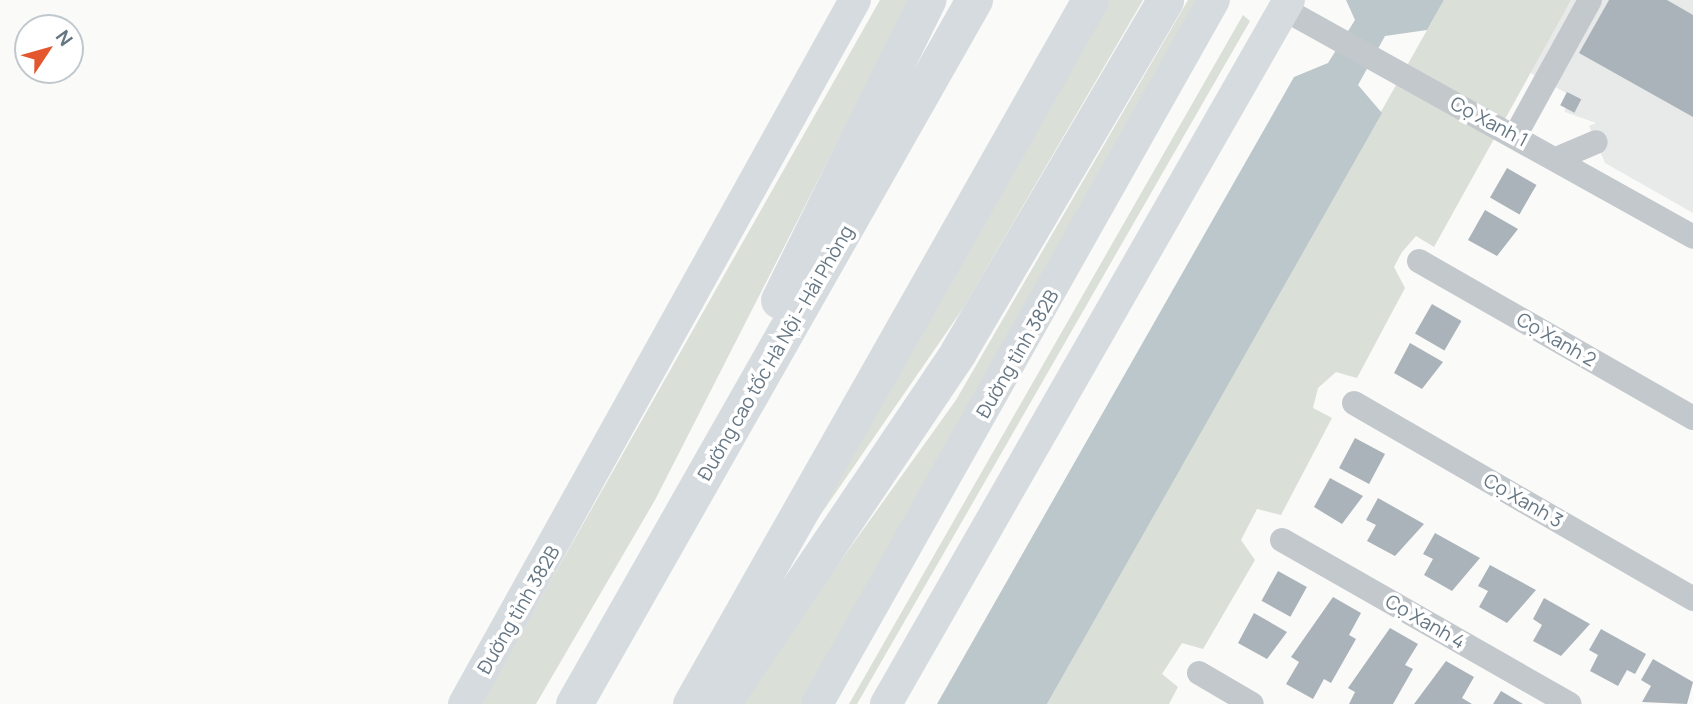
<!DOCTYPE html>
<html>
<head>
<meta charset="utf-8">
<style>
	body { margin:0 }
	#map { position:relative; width:1693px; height:704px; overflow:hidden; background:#fafaf8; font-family:Manrope,sans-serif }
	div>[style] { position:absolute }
	.built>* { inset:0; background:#e8e9e9 }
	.green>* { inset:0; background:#dadfd7 }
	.water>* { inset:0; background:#bbc7cb }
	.building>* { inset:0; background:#aab3b9; transform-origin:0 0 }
	.minor>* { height:24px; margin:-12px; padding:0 12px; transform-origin:12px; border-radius:12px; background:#c3c8cc }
	.major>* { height:32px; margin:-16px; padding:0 16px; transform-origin:16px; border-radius:16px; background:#d6dbdf }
	.highway>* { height:37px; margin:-18.5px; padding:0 18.5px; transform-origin:18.5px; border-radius:18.5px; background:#d6dbdf }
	span { translate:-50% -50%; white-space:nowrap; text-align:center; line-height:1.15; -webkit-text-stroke:7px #fff; paint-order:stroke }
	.street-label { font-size:19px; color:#657683 }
	.north { position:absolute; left:14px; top:14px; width:70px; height:70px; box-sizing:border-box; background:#fff; border:2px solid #c1c8cd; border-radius:50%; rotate:54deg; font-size:19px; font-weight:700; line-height:28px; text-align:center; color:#657683 }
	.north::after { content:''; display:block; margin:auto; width:24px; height:32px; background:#e4572e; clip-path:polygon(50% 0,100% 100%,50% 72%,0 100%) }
</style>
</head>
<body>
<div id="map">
	<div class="built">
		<div style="clip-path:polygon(1571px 0,1693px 0,1693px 213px,1605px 163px,1589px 126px,1596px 123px,1565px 112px,1566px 93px,1529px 72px)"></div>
	</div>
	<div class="green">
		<div style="clip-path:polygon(880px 0,910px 0,655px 500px,536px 704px,481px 704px)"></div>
		<div style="clip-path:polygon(1104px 0,1143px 0,964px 307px,812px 527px)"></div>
		<div style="clip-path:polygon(1188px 0,1200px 0,804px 704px,738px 704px,956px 400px)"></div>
		<div style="clip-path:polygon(1444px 0,1571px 0,1434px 247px,1416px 236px,1402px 252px,1394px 267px,1405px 288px,1357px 378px,1336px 372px,1318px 388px,1313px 408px,1332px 418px,1281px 515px,1257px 509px,1241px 540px,1255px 560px,1203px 649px,1182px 643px,1162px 674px,1178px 687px,1169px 704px,1047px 704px)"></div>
		<div style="clip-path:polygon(1243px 15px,1250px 21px,857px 704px,849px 704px)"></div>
	</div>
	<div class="water">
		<div style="clip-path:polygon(1346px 0,1444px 0,1427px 30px,1385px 36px,1358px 85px,1382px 113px,1047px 704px,937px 704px,1294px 77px,1328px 63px,1355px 20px)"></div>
	</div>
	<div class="building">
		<div style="clip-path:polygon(1609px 0,1667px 0,1693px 15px,1693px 117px,1579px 53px)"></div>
		<div style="left:1567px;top:92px;width:16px;height:15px;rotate:27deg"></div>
		<div style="left:1507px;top:168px;width:34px;height:34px;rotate:30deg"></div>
		<div style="clip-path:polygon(1485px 210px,1518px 229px,1497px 256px,1468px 240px)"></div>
		<div style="left:1432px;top:304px;width:34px;height:34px;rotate:30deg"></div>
		<div style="clip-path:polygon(1410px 343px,1443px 362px,1422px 389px,1394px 373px)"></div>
		<div style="left:1355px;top:438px;width:34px;height:34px;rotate:28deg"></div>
		<div style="clip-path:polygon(1330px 478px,1363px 496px,1342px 524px,1314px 507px)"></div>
		<div style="clip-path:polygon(1378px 498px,1424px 524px,1395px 556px,1367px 541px,1376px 525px,1366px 520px)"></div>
		<div style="clip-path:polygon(1435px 533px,1480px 558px,1452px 591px,1424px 575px,1433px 559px,1423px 554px)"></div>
		<div style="clip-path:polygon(1490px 565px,1536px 590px,1507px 623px,1479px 607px,1488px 591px,1478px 586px)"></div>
		<div style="left:1278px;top:571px;width:33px;height:34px;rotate:29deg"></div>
		<div style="clip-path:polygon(1333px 597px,1361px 613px,1349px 635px,1356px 639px,1331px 683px,1324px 679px,1313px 699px,1286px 684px,1299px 662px,1291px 657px)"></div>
		<div style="clip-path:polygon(1544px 598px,1590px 624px,1561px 656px,1533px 641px,1542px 625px,1533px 619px)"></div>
		<div style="clip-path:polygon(1254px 613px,1287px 632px,1267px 659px,1238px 643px)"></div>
		<div style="clip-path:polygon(1390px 628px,1418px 644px,1405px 665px,1413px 669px,1393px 704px,1349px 704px,1355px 692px,1348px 688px)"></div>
		<div style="clip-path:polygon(1601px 629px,1646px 654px,1635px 674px,1627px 670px,1618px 686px,1590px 671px,1598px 655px,1589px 650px)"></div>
		<div style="clip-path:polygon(1653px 659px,1693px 682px,1687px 704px,1642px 702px,1651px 686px,1641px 680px)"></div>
		<div style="clip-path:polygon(1446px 661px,1474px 677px,1462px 698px,1472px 704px,1414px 704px)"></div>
		<div style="clip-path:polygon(1501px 691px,1523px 704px,1493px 704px)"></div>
	</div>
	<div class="minor">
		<div style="left:1284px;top:9px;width:468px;rotate:29.1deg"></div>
		<div style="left:1515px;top:136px;width:155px;rotate:-61.1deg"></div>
		<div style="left:1556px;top:159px;width:43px;rotate:-23deg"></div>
		<div style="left:1419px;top:261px;width:316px;rotate:29.8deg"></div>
		<div style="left:1354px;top:403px;width:392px;rotate:30deg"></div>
		<div style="left:1282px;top:540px;width:331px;rotate:29.7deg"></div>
		<div style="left:1199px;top:673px;width:61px;rotate:30.3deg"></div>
	</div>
	<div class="major">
		<div style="left:464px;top:704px;width:805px;rotate:-60.95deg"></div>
		<div style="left:817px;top:704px;width:808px;rotate:-60.58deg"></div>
		<div style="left:886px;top:704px;width:811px;rotate:-60.21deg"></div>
	</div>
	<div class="highway">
		<div style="left:779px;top:300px;width:335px;rotate:-63.7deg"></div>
		<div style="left:574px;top:704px;width:810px;rotate:-60.4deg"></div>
		<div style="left:691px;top:704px;width:809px;rotate:-60.46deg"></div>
		<div style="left:721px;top:704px;width:424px;rotate:-56deg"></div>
		<div style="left:958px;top:352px;width:408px;rotate:-59.5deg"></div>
	</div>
	<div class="street-label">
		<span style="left:1489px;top:122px;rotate:28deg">Cọ Xanh 1</span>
		<span style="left:1556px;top:340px;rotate:30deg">Cọ Xanh 2</span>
		<span style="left:776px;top:353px;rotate:-60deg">Đường cao tốc Hà Nội - Hải Phòng</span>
		<span style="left:1018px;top:354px;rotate:-60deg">Đường tỉnh 382B</span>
		<span style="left:1523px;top:501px;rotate:30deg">Cọ Xanh 3</span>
		<span style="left:519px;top:610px;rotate:-60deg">Đường tỉnh 382B</span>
		<span style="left:1425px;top:622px;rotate:30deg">Cọ Xanh 4</span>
	</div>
	<div class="north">N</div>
</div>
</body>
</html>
